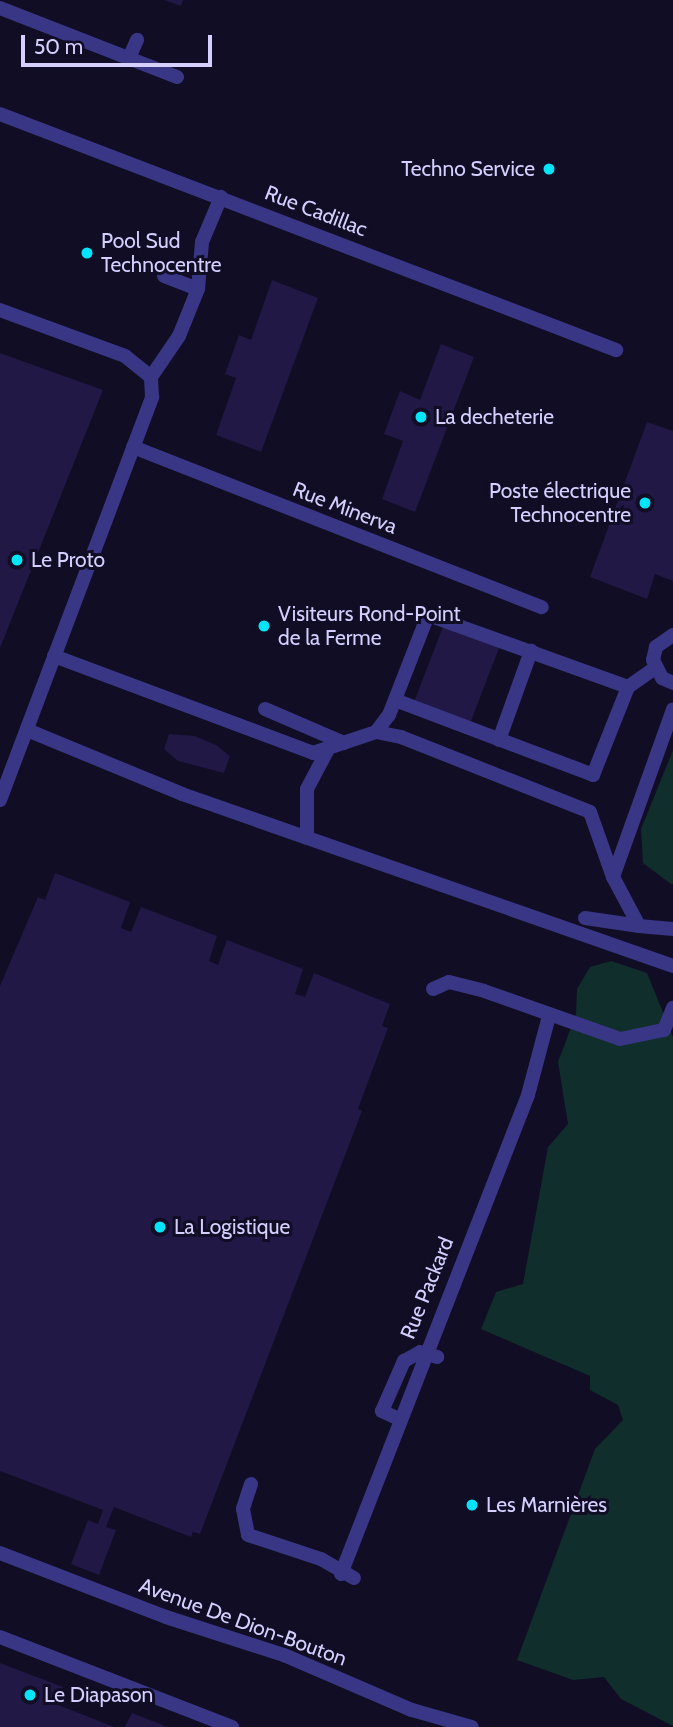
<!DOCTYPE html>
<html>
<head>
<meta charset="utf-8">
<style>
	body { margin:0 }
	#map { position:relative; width:673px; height:1727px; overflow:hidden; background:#100d24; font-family:Cabin,sans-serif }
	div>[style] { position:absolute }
	.green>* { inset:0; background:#102e2c }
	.building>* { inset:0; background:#211845; transform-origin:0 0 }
	.service>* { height:14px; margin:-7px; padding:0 7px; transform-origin:7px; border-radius:7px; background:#383685 }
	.dots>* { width:19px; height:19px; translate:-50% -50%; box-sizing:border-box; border:4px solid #100d24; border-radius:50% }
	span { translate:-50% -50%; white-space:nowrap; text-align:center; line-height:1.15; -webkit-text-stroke:6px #100d24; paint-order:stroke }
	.poi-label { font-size:21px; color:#d4cfff }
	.right { translate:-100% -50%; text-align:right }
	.left { translate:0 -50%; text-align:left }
	.street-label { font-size:21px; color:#d4cfff }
	.scale { position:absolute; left:21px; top:35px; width:191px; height:32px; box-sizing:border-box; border:4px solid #d4cfff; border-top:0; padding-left:9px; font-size:21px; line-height:24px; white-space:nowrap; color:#d4cfff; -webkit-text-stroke:5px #100d24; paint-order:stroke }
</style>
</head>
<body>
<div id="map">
	<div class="green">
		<div style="clip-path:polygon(673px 750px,673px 884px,671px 884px,643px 863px,641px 829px)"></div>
		<div style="clip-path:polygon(611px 961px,647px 973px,673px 1037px,673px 1726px,621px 1699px,604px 1677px,573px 1680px,517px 1660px,595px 1449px,623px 1420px,618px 1405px,590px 1390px,590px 1376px,481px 1329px,496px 1292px,523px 1284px,548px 1147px,568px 1124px,558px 1062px,576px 1014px,577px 989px,590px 967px)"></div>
	</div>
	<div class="building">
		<div style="clip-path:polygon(164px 0,183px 0,181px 6px)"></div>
		<div style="clip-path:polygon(272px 280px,318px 298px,261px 452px,216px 435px,236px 378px,225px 374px,239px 335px,251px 340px)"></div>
		<div style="clip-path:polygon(441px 344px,474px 357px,415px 512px,382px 499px,403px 441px,384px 434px,400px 391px,420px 400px)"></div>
		<div style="clip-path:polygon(0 353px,103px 390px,0 648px)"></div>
		<div style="clip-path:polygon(647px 422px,673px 431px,673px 581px,655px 574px,647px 599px,590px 577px)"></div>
		<div style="left:444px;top:624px;width:60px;height:85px;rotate:21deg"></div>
		<div style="clip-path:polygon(169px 734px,195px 736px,216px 745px,230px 756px,224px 773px,178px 761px,164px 749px)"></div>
		<div style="clip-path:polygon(55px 873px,130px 902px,121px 928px,131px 932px,141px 907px,217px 936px,209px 961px,218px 965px,227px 940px,303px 969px,295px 994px,305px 997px,314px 973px,390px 1004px,382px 1026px,388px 1028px,358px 1109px,362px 1111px,200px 1534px,193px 1532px,191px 1537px,114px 1507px,106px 1527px,116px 1530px,99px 1575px,71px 1564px,88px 1520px,98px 1524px,103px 1510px,0 1471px,0 986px,38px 897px,45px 900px)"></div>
		<div style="clip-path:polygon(0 1663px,63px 1687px,56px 1704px,114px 1727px,0 1727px)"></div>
		<div style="clip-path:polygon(132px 1713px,168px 1727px,125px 1727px)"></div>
	</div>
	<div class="service">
		<div style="left:0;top:8px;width:190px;rotate:21.3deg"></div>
		<div style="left:129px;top:58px;width:20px;rotate:-66deg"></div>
		<div style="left:0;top:114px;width:660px;rotate:20.96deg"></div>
		<div style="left:164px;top:276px;width:36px;rotate:21deg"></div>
		<div style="left:0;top:310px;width:133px;rotate:20.2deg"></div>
		<div style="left:125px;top:356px;width:33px;rotate:39deg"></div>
		<div style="left:133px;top:447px;width:439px;rotate:21.4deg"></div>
		<div style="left:673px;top:635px;width:21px;rotate:145deg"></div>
		<div style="left:656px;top:647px;width:13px;rotate:103deg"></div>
		<div style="left:653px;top:660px;width:20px;rotate:63deg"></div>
		<div style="left:662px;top:678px;width:12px;rotate:24deg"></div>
		<div style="left:54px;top:656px;width:277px;rotate:20.5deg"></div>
		<div style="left:313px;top:753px;width:66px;rotate:-18.4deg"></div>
		<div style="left:376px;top:732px;width:25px;rotate:11deg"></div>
		<div style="left:401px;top:737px;width:203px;rotate:21.6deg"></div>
		<div style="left:590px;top:812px;width:69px;rotate:70.5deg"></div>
		<div style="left:613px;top:877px;width:55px;rotate:62deg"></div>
		<div style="left:639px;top:926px;width:34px;rotate:5deg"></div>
		<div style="left:395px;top:700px;width:212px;rotate:20.7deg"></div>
		<div style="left:593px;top:775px;width:95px;rotate:-68.3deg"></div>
		<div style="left:628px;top:687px;width:33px;rotate:-35deg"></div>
		<div style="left:265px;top:709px;width:86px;rotate:23.3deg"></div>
		<div style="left:27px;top:730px;width:168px;rotate:22.4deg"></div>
		<div style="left:182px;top:794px;width:520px;rotate:19.31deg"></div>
		<div style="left:376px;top:732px;width:21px;rotate:-53deg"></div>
		<div style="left:389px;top:715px;width:107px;rotate:-68.7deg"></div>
		<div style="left:428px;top:615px;width:213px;rotate:19.8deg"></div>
		<div style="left:499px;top:740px;width:95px;rotate:-70.2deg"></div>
		<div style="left:0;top:800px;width:431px;rotate:-69.3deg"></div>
		<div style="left:152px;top:397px;width:20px;rotate:-93deg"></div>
		<div style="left:151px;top:377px;width:50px;rotate:-55.7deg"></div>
		<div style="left:179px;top:336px;width:51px;rotate:-68deg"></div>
		<div style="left:198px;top:289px;width:47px;rotate:-85.1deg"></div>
		<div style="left:202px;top:242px;width:49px;rotate:-67.1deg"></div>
		<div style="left:307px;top:838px;width:49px;rotate:-90deg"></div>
		<div style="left:307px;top:789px;width:43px;rotate:-62.2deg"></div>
		<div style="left:613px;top:877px;width:178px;rotate:-70.3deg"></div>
		<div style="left:585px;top:918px;width:55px;rotate:8.4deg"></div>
		<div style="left:433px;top:989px;width:17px;rotate:-24deg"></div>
		<div style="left:449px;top:982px;width:36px;rotate:14deg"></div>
		<div style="left:484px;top:991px;width:144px;rotate:19.4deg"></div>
		<div style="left:620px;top:1039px;width:45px;rotate:-11.6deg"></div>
		<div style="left:664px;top:1030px;width:24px;rotate:-68deg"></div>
		<div style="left:399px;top:1419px;width:19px;rotate:-155deg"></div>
		<div style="left:382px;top:1411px;width:55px;rotate:-66.3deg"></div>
		<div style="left:404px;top:1361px;width:18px;rotate:-29deg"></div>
		<div style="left:420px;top:1352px;width:18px;rotate:16deg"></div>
		<div style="left:251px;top:1484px;width:26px;rotate:108deg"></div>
		<div style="left:243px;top:1509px;width:26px;rotate:79deg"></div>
		<div style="left:248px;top:1535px;width:77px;rotate:18.2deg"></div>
		<div style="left:321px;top:1559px;width:38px;rotate:30deg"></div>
		<div style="left:0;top:1553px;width:178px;rotate:21.1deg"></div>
		<div style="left:166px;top:1617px;width:124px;rotate:17.9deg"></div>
		<div style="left:284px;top:1655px;width:139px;rotate:23.3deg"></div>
		<div style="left:412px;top:1710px;width:62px;rotate:15.8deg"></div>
		<div style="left:341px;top:1574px;width:514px;rotate:-68.67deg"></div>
		<div style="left:528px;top:1095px;width:82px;rotate:-75.1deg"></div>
		<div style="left:0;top:1637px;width:249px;rotate:21.2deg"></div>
	</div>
	<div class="dots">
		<div style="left:549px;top:169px;background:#00e5fa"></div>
		<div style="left:87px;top:253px;background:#00e5fa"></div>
		<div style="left:421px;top:417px;background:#00e5fa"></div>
		<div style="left:645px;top:503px;background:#00e5fa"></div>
		<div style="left:17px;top:560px;background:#00e5fa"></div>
		<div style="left:264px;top:626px;background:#00e5fa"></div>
		<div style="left:160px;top:1227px;background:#00e5fa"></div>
		<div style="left:472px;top:1505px;background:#00e5fa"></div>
		<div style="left:30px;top:1695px;background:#00e5fa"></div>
	</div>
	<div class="poi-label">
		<span class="right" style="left:535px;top:169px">Techno Service</span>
		<span class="left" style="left:101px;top:253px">Pool Sud<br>Technocentre</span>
		<span class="left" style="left:435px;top:417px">La decheterie</span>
		<span class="right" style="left:631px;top:503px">Poste électrique<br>Technocentre</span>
		<span class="left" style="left:31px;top:560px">Le Proto</span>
		<span class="left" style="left:278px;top:626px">Visiteurs Rond-Point<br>de la Ferme</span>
		<span class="left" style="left:174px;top:1227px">La Logistique</span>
		<span class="left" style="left:486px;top:1505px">Les Marnières</span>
		<span class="left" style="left:44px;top:1695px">Le Diapason</span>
	</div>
	<div class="street-label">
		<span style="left:316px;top:211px;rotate:21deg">Rue Cadillac</span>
		<span style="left:345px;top:508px;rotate:21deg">Rue Minerva</span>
		<span style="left:427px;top:1288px;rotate:-68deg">Rue Packard</span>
		<span style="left:243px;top:1622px;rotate:20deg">Avenue De Dion-Bouton</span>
	</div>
	<div class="scale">50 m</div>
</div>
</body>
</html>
